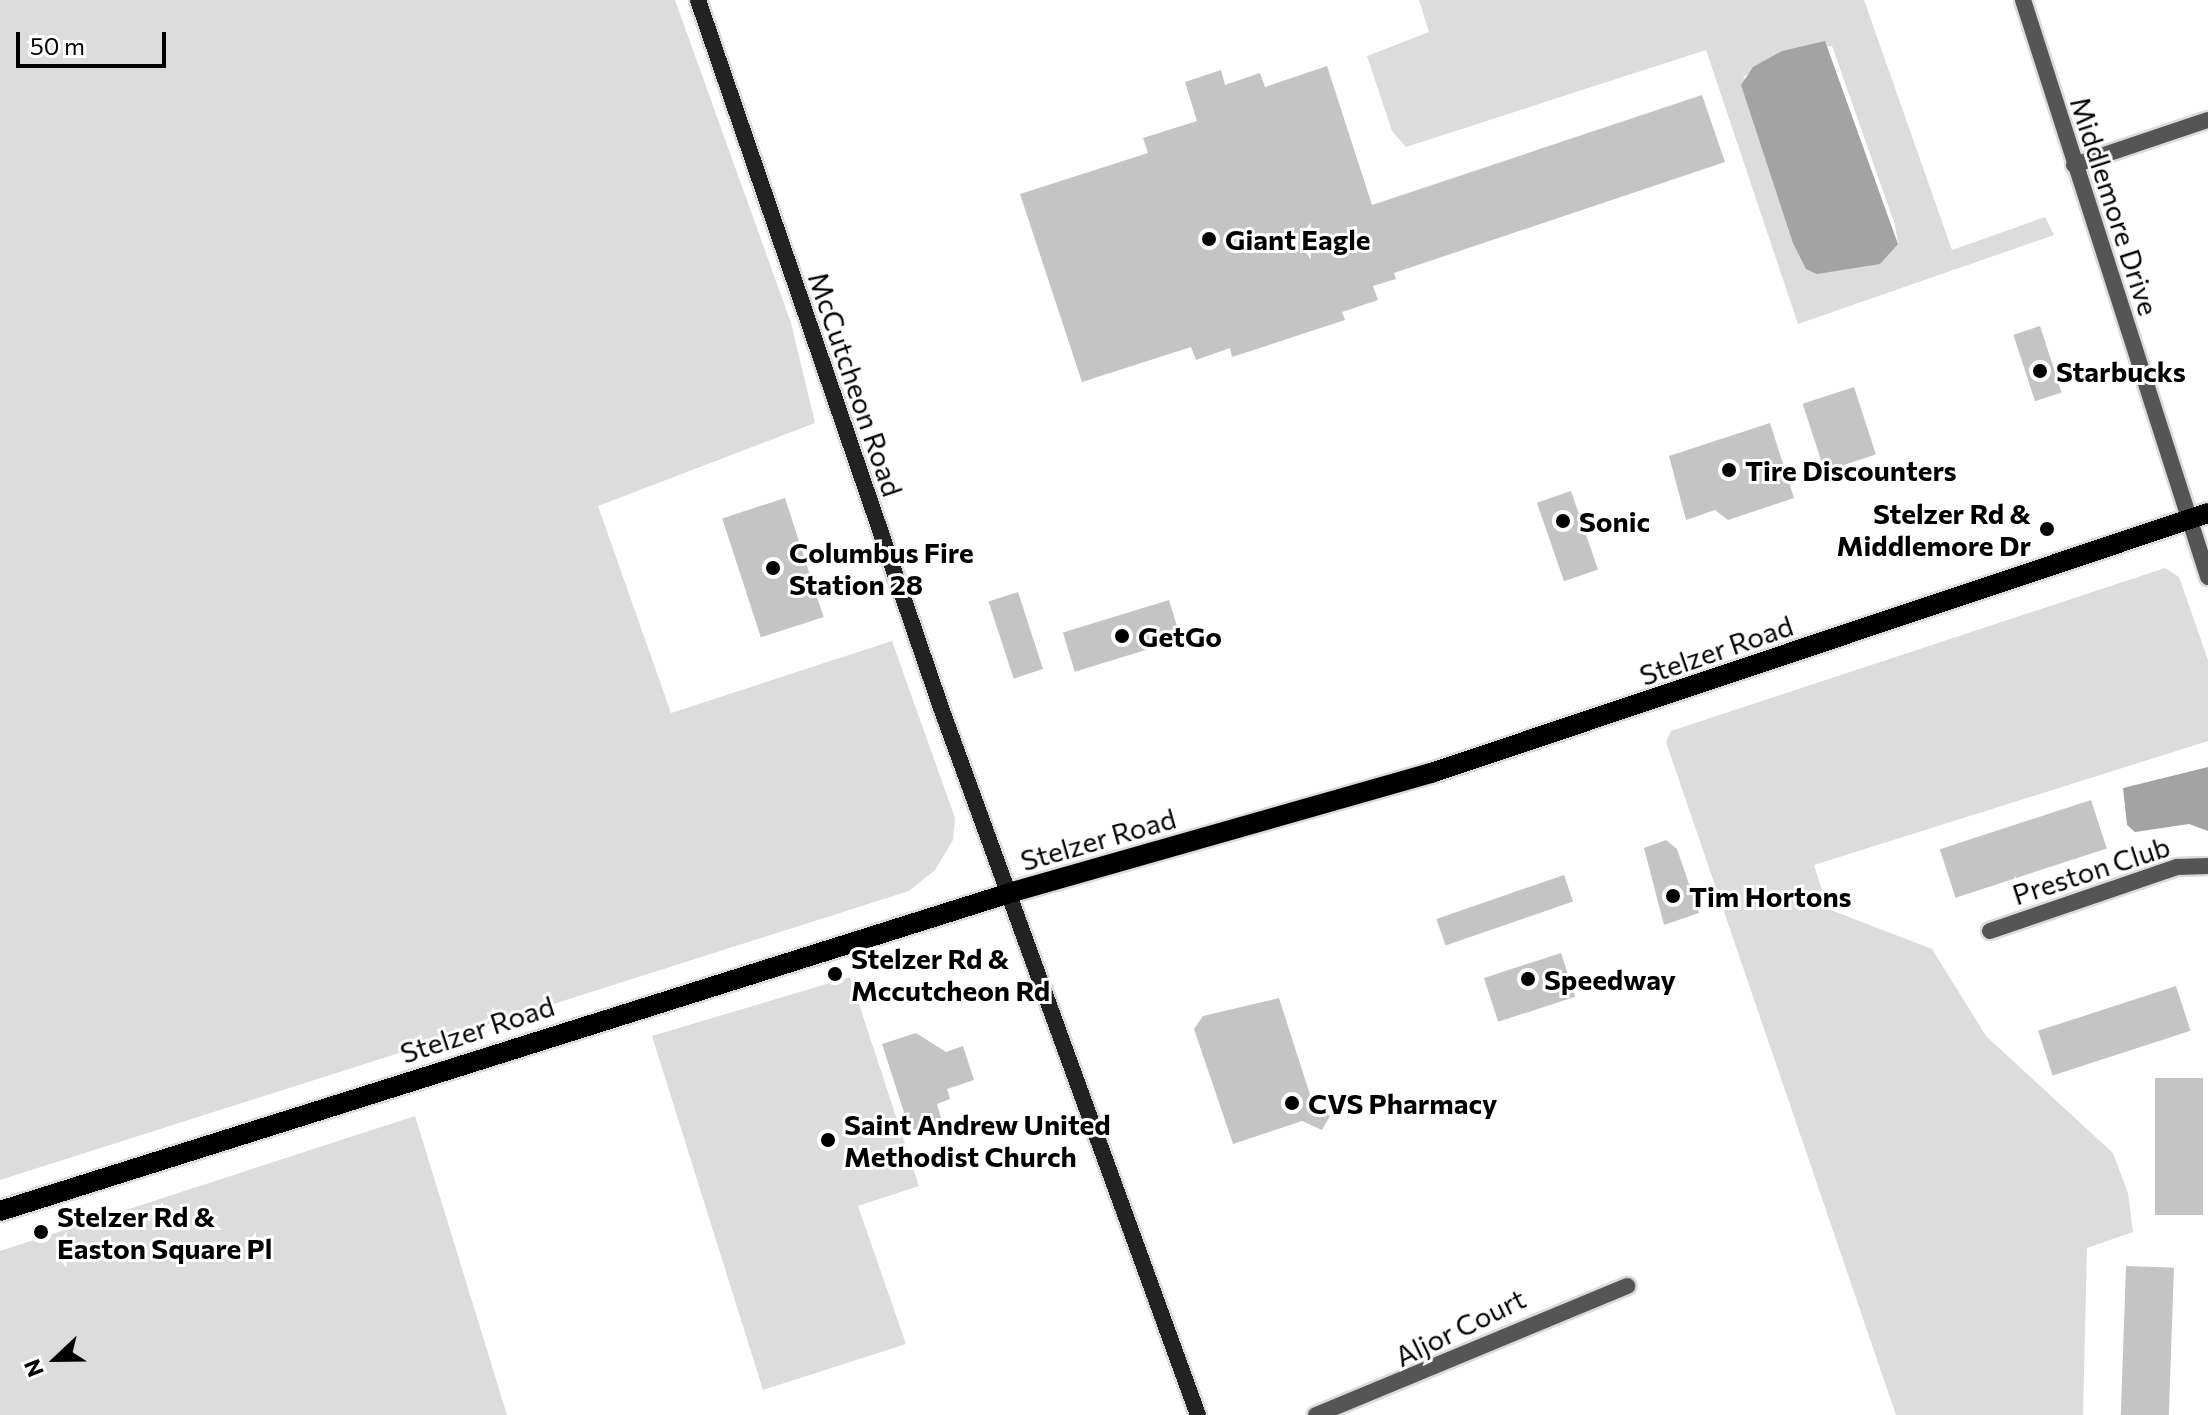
<!DOCTYPE html>
<html>
<head>
<meta charset="utf-8">
<style>
	body { margin:0 }
	#map { position:relative; width:2208px; height:1415px; overflow:hidden; background:#fff; font-family:Commissioner,sans-serif }
	div>[style] { position:absolute }
	.green>* { inset:0; background:#dcdcdc }
	.water>* { inset:0; background:#a3a3a3 }
	.building>* { inset:0; background:#c4c4c4; transform-origin:0 0 }
	.roads { filter:drop-shadow(2px 0 #dbdbdb) drop-shadow(-2px 0 #dbdbdb) drop-shadow(0 2px #dbdbdb) drop-shadow(0 -2px #dbdbdb) }
	.minor>* { height:16px; margin:-8px; padding:0 8px; transform-origin:8px; border-radius:8px; background:#555 }
	.secondary>* { height:16px; margin:-8px; padding:0 8px; transform-origin:8px; border-radius:8px; background:#222 }
	.primary>* { height:20px; margin:-10px; padding:0 10px; transform-origin:10px; border-radius:10px; background:#000 }
	.dots>* { width:22px; height:22px; translate:-50% -50%; box-sizing:border-box; border:4px solid #fff; border-radius:50% }
	span { translate:-50% -50%; white-space:nowrap; text-align:center; line-height:1.15; -webkit-text-stroke:6px #fff; paint-order:stroke }
	.street-label { font-size:28px; color:#000 }
	.poi-label { font-size:28px; color:#000; font-weight:700 }
	.left { translate:0 -50%; text-align:left }
	.right { translate:-100% -50%; text-align:right }
	.north { position:absolute; left:16px; top:1319px; width:80px; height:80px; -webkit-text-stroke:6px #fff; paint-order:stroke; rotate:248deg; font-size:22px; font-weight:700; line-height:32px; text-align:center; color:#000 }
	.north::after { content:''; display:block; margin:auto; width:28px; height:36px; background:#000; clip-path:polygon(50% 0,100% 100%,50% 72%,0 100%) }
	.scale { position:absolute; left:16px; top:32px; width:150px; height:36px; box-sizing:border-box; border:4px solid #000; border-top:0; padding-left:10px; font-size:24px; line-height:28px; white-space:nowrap; color:#000; -webkit-text-stroke:6px #fff; paint-order:stroke }
</style>
</head>
<body>
<div id="map">
	<div class="green">
		<div style="clip-path:polygon(0 0,675px 0,791px 323px,815px 423px,598px 506px,671px 713px,892px 641px,955px 818px,953px 840px,935px 870px,909px 891px,0 1180px)"></div>
		<div style="clip-path:polygon(evenodd,1419px 0,1864px 0,1952px 250px,2045px 217px,2054px 235px,1798px 324px,1706px 50px,1406px 147px,1392px 131px,1367px 56px,1429px 32px,1419px 0,1832px 46px,1895px 225px,1898px 244px,1743px 77px,1782px 51px,1832px 46px)"></div>
		<div style="clip-path:polygon(2165px 568px,2179px 577px,2208px 660px,2208px 741px,1814px 865px,1828px 909px,1932px 949px,1986px 1036px,2113px 1153px,2128px 1193px,2133px 1232px,2087px 1248px,2083px 1415px,1896px 1415px,1666px 742px,1671px 731px)"></div>
		<div style="clip-path:polygon(850px 977px,919px 1186px,858px 1206px,906px 1344px,763px 1390px,652px 1036px)"></div>
		<div style="clip-path:polygon(415px 1116px,507px 1415px,0 1415px,0 1251px)"></div>
	</div>
	<div class="water">
		<div style="clip-path:polygon(1825px 41px,1898px 244px,1880px 264px,1817px 274px,1806px 269px,1793px 243px,1741px 85px,1753px 67px,1782px 51px)"></div>
		<div style="clip-path:polygon(2208px 767px,2208px 831px,2189px 824px,2135px 832px,2127px 825px,2123px 788px)"></div>
	</div>
	<div class="building">
		<div style="clip-path:polygon(1327px 66px,1372px 205px,1702px 95px,1725px 162px,1394px 273px,1396px 279px,1373px 286px,1378px 300px,1342px 312px,1345px 320px,1232px 357px,1230px 348px,1196px 360px,1191px 347px,1082px 382px,1020px 194px,1148px 153px,1143px 138px,1197px 121px,1185px 82px,1221px 70px,1225px 85px,1260px 73px,1265px 87px)"></div>
		<div style="left:2040px;top:326px;width:70px;height:28px;rotate:72deg"></div>
		<div style="left:1854px;top:387px;width:71px;height:54px;rotate:72deg"></div>
		<div style="clip-path:polygon(1770px 423px,1794px 498px,1728px 520px,1715px 510px,1686px 520px,1669px 456px)"></div>
		<div style="left:1571px;top:491px;width:83px;height:36px;rotate:71deg"></div>
		<div style="left:785px;top:498px;width:125px;height:66px;rotate:72deg"></div>
		<div style="left:1018px;top:592px;width:81px;height:31px;rotate:72deg"></div>
		<div style="left:1169px;top:600px;width:41px;height:111px;rotate:73deg"></div>
		<div style="left:2091px;top:800px;width:51px;height:159px;rotate:72deg"></div>
		<div style="clip-path:polygon(1666px 840px,1677px 849px,1699px 913px,1664px 925px,1644px 848px)"></div>
		<div style="left:1564px;top:875px;width:28px;height:135px;rotate:71deg"></div>
		<div style="left:1561px;top:953px;width:46px;height:81px;rotate:72deg"></div>
		<div style="left:2176px;top:986px;width:47px;height:145px;rotate:72deg"></div>
		<div style="clip-path:polygon(1279px 998px,1314px 1107px,1330px 1116px,1322px 1130px,1302px 1121px,1233px 1144px,1194px 1029px,1203px 1016px)"></div>
		<div style="clip-path:polygon(916px 1033px,946px 1052px,963px 1046px,974px 1080px,947px 1089px,950px 1099px,937px 1104px,942px 1121px,910px 1131px,882px 1044px)"></div>
		<div style="left:2155px;top:1078px;width:48px;height:137px"></div>
		<div style="left:2126px;top:1266px;width:48px;height:149px;rotate:2deg"></div>
	</div>
	<div class="roads">
		<div class="minor">
			<div style="left:2023px;top:0;width:606px;rotate:72.22deg"></div>
			<div style="left:2074px;top:165px;width:141px;rotate:-18.6deg"></div>
			<div style="left:1990px;top:931px;width:198px;rotate:-18.9deg"></div>
			<div style="left:2177px;top:867px;width:31px;rotate:-2deg"></div>
			<div style="left:1316px;top:1415px;width:337px;rotate:-22.5deg"></div>
		</div>
		<div class="secondary">
			<div style="left:698px;top:0;width:745px;rotate:71.05deg"></div>
			<div style="left:940px;top:705px;width:755px;rotate:70.03deg"></div>
		</div>
		<div class="primary">
			<div style="left:0;top:1211px;width:1062px;rotate:-17.48deg"></div>
			<div style="left:1013px;top:892px;width:435px;rotate:-15.9deg"></div>
			<div style="left:1431px;top:773px;width:819px;rotate:-18.5deg"></div>
		</div>
	</div>
	<div class="dots">
		<div style="left:1209px;top:239px;background:#000"></div>
		<div style="left:2040px;top:371px;background:#000"></div>
		<div style="left:1729px;top:470px;background:#000"></div>
		<div style="left:1563px;top:521px;background:#000"></div>
		<div style="left:2047px;top:529px;background:#000"></div>
		<div style="left:773px;top:568px;background:#000"></div>
		<div style="left:1122px;top:636px;background:#000"></div>
		<div style="left:1673px;top:896px;background:#000"></div>
		<div style="left:835px;top:974px;background:#000"></div>
		<div style="left:1528px;top:979px;background:#000"></div>
		<div style="left:1292px;top:1103px;background:#000"></div>
		<div style="left:828px;top:1140px;background:#000"></div>
		<div style="left:41px;top:1232px;background:#000"></div>
	</div>
	<div class="street-label">
		<span style="left:2115px;top:206px;rotate:72deg">Middlemore Drive</span>
		<span style="left:856px;top:384px;rotate:71deg">McCutcheon Road</span>
		<span style="left:1716px;top:650px;rotate:-19deg">Stelzer Road</span>
		<span style="left:1098px;top:839px;rotate:-16deg">Stelzer Road</span>
		<span style="left:2091px;top:870px;rotate:-18deg">Preston Club</span>
		<span style="left:477px;top:1029px;rotate:-18deg">Stelzer Road</span>
		<span style="left:1460px;top:1327px;rotate:-26deg">Aljor Court</span>
	</div>
	<div class="poi-label">
		<span class="left" style="left:1225px;top:239px">Giant Eagle</span>
		<span class="left" style="left:2056px;top:371px">Starbucks</span>
		<span class="left" style="left:1745px;top:470px">Tire Discounters</span>
		<span class="right" style="left:2031px;top:529px">Stelzer Rd &amp;<br>Middlemore Dr</span>
		<span class="left" style="left:1579px;top:521px">Sonic</span>
		<span class="left" style="left:789px;top:568px">Columbus Fire<br>Station 28</span>
		<span class="left" style="left:1138px;top:636px">GetGo</span>
		<span class="left" style="left:1689px;top:896px">Tim Hortons</span>
		<span class="left" style="left:851px;top:974px">Stelzer Rd &amp;<br>Mccutcheon Rd</span>
		<span class="left" style="left:1544px;top:979px">Speedway</span>
		<span class="left" style="left:1308px;top:1103px">CVS Pharmacy</span>
		<span class="left" style="left:844px;top:1140px">Saint Andrew United<br>Methodist Church</span>
		<span class="left" style="left:57px;top:1232px">Stelzer Rd &amp;<br>Easton Square Pl</span>
	</div>
	<div class="north">N</div>
	<div class="scale">50 m</div>
</div>
</body>
</html>
